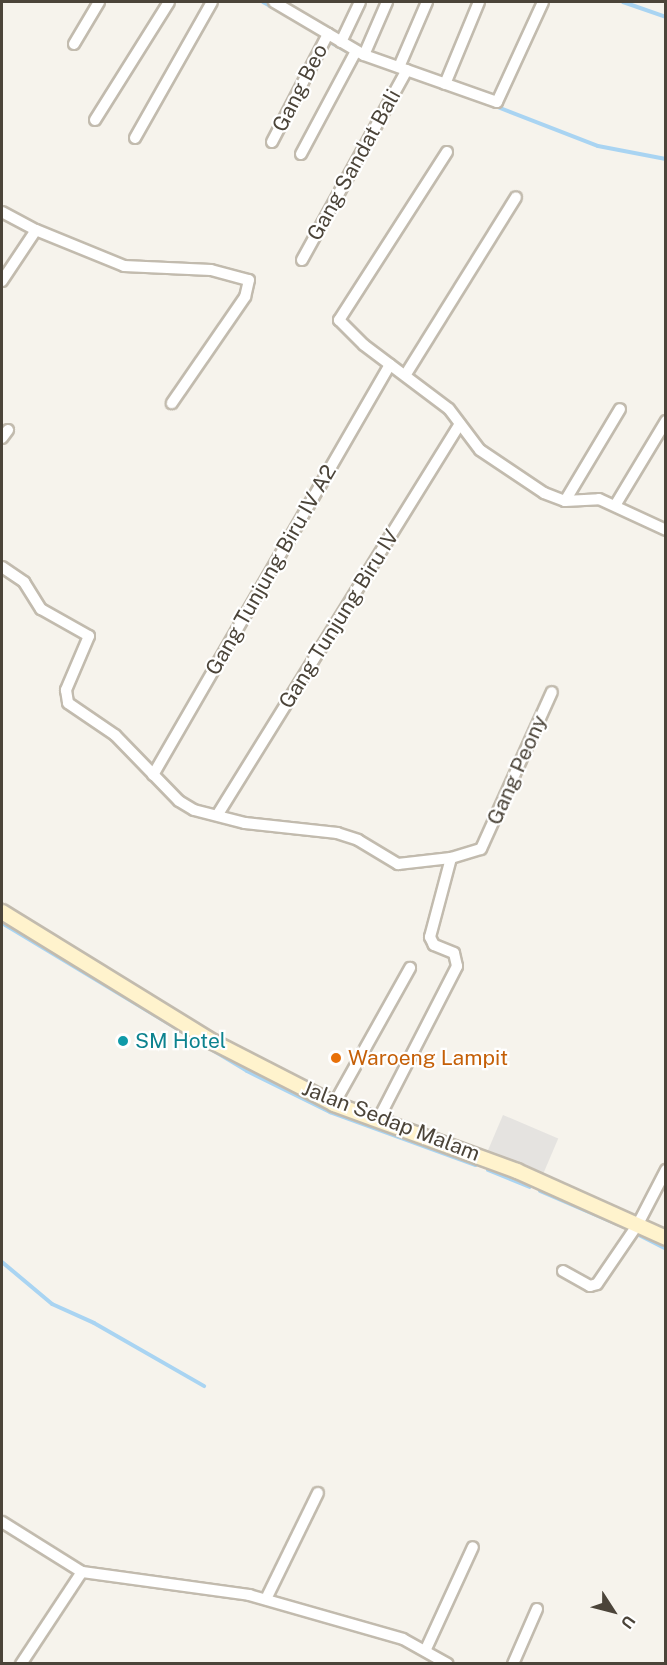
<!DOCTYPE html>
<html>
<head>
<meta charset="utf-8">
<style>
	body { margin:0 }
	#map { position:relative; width:667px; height:1665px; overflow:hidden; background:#f6f3ec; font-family:"Public Sans",sans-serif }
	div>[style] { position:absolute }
	.parking>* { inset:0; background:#e5e3e0; transform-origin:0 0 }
	.stream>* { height:4px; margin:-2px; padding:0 2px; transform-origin:2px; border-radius:2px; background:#a9d4f2 }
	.roads { filter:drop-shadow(2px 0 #c2bbae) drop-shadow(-2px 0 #c2bbae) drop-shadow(0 2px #c2bbae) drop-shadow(0 -2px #c2bbae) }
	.street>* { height:10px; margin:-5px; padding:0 5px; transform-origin:5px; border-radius:5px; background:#fff }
	.secondary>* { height:14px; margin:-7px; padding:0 7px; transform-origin:7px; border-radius:7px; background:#fff3cd }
	.dots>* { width:16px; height:16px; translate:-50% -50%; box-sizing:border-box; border:3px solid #fff; border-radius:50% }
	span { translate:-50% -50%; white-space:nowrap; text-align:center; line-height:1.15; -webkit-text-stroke:4.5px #fff; paint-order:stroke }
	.street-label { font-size:21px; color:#4b4439 }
	.culture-label { font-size:21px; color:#0d838f }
	.left { translate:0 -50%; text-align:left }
	.food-label { font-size:21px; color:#c56008 }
	.frame { position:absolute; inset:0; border:3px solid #4b4439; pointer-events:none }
	.north { position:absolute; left:583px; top:1581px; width:60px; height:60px; -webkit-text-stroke:4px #fff; paint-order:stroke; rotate:126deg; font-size:16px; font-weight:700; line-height:24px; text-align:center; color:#4b4439 }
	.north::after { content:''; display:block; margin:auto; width:21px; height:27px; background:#4b4439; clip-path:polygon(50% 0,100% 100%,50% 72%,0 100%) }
</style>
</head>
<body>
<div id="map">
	<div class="parking">
		<div style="left:503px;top:1115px;width:60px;height:43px;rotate:23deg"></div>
	</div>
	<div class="stream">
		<div style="left:263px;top:2px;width:13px;rotate:29deg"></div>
		<div style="left:623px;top:2px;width:46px;rotate:19.2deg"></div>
		<div style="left:330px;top:42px;width:21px;rotate:29deg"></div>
		<div style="left:495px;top:106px;width:110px;rotate:21.2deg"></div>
		<div style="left:598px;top:146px;width:69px;rotate:10.8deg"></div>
		<div style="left:2px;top:923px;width:286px;rotate:31.1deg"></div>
		<div style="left:247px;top:1071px;width:93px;rotate:26.3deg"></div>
		<div style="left:330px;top:1112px;width:155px;rotate:20deg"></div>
		<div style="left:488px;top:1170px;width:45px;rotate:22deg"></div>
		<div style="left:540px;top:1191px;width:91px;rotate:23.2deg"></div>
		<div style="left:637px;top:1234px;width:33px;rotate:27deg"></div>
		<div style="left:2px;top:1262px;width:65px;rotate:40deg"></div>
		<div style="left:52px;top:1304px;width:46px;rotate:24.3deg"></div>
		<div style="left:94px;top:1323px;width:127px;rotate:29.8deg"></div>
	</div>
	<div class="roads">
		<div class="street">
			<div style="left:274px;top:2px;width:104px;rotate:30.5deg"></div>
			<div style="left:364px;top:55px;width:141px;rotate:19.5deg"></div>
			<div style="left:497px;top:102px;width:110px;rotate:-65.3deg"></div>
			<div style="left:341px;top:42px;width:44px;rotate:-64.6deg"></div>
			<div style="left:74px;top:44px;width:49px;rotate:-59.2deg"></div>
			<div style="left:364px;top:55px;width:58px;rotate:-66.5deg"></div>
			<div style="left:399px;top:67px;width:71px;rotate:-66.7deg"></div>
			<div style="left:445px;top:84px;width:89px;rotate:-67.5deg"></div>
			<div style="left:95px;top:120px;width:139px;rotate:-57.9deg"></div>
			<div style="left:135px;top:138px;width:156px;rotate:-60.5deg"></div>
			<div style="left:272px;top:142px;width:122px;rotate:-62.6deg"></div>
			<div style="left:447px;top:152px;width:200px;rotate:122.7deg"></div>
			<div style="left:339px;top:320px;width:35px;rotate:45deg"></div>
			<div style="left:364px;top:345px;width:106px;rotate:37deg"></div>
			<div style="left:449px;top:409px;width:51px;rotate:52.9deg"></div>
			<div style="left:480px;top:450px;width:77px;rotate:33.9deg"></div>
			<div style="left:544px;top:493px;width:22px;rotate:21deg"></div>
			<div style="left:565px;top:501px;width:34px;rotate:-3deg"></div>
			<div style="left:599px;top:499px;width:74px;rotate:24.8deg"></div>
			<div style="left:301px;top:154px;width:117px;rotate:-61.9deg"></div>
			<div style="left:2px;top:212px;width:38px;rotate:28deg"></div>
			<div style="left:36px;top:230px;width:95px;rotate:22.2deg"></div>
			<div style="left:124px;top:266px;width:87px;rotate:2.6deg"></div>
			<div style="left:211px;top:270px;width:39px;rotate:15deg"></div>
			<div style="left:249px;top:280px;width:17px;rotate:103deg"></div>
			<div style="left:245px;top:297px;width:129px;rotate:124.6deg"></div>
			<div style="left:302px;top:260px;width:217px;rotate:-61.1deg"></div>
			<div style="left:2px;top:281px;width:61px;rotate:-56.3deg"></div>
			<div style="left:406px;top:374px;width:208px;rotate:-58.1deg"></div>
			<div style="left:2px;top:438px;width:10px;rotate:-53deg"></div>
			<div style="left:565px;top:501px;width:107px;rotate:-59.1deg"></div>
			<div style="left:616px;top:504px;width:97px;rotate:-58.9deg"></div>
			<div style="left:2px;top:567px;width:27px;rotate:34deg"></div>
			<div style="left:24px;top:582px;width:32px;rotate:58deg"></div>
			<div style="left:41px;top:609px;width:55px;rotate:29.4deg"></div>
			<div style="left:89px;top:636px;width:59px;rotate:113.1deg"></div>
			<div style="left:66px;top:690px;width:13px;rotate:81deg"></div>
			<div style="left:68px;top:703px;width:57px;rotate:34.2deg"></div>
			<div style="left:115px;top:735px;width:92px;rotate:45.9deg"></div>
			<div style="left:179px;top:801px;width:17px;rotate:31deg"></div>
			<div style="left:194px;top:810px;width:53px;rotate:14.3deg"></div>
			<div style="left:245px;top:823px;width:93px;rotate:6.2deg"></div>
			<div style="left:337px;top:833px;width:22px;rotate:18deg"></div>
			<div style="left:358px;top:840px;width:47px;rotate:31deg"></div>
			<div style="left:398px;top:864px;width:53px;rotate:-6.5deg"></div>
			<div style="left:451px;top:858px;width:31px;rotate:-17deg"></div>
			<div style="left:481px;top:849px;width:172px;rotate:-65.7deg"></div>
			<div style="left:153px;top:775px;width:474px;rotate:-60deg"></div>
			<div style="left:218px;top:814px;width:459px;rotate:-58.2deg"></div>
			<div style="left:334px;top:1104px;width:156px;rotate:-60.8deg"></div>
			<div style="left:378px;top:1120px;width:173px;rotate:-62.8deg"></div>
			<div style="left:457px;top:966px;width:13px;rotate:-103deg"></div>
			<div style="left:454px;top:953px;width:22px;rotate:-158deg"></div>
			<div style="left:434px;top:945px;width:9px;rotate:-117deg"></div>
			<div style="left:430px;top:937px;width:82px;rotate:-75.1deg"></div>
			<div style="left:563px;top:1271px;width:31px;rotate:29deg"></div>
			<div style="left:590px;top:1286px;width:7px;rotate:-16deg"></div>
			<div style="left:597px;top:1284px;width:73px;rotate:-55.7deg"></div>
			<div style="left:638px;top:1224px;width:61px;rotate:-62.6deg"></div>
			<div style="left:2px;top:1522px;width:94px;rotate:32deg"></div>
			<div style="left:82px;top:1572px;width:169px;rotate:7.8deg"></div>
			<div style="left:249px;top:1595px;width:160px;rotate:15.9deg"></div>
			<div style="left:403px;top:1639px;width:51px;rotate:29.1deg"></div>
			<div style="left:266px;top:1599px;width:118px;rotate:-63.9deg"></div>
			<div style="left:426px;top:1649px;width:112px;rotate:-65.3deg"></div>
			<div style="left:21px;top:1664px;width:110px;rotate:-56.5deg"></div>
			<div style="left:513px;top:1664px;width:60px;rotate:-66.4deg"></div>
		</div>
		<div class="secondary">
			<div style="left:2px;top:912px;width:248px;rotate:31.6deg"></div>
			<div style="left:213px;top:1042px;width:136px;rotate:27.1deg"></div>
			<div style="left:334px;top:1104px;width:195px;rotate:20.1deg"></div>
			<div style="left:517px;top:1171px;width:163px;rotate:24.2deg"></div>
		</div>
	</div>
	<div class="dots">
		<div style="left:123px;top:1041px;background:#0f9aa8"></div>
		<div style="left:336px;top:1058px;background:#e8710a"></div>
	</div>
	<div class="street-label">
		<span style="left:300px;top:88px;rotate:-63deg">Gang Beo</span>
		<span style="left:354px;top:165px;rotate:-61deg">Gang Sandat Bali</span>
		<span style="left:271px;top:570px;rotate:-60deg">Gang Tunjung Biru IV A2</span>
		<span style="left:339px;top:619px;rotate:-58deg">Gang Tunjung Biru IV</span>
		<span style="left:517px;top:770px;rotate:-66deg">Gang Peony</span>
		<span style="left:391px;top:1121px;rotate:21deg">Jalan Sedap Malam</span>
	</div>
	<div class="culture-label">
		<span class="left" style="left:135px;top:1041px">SM Hotel</span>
	</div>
	<div class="food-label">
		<span class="left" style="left:348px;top:1058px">Waroeng Lampit</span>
	</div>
	<div class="frame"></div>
	<div class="north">U</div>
</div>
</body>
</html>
